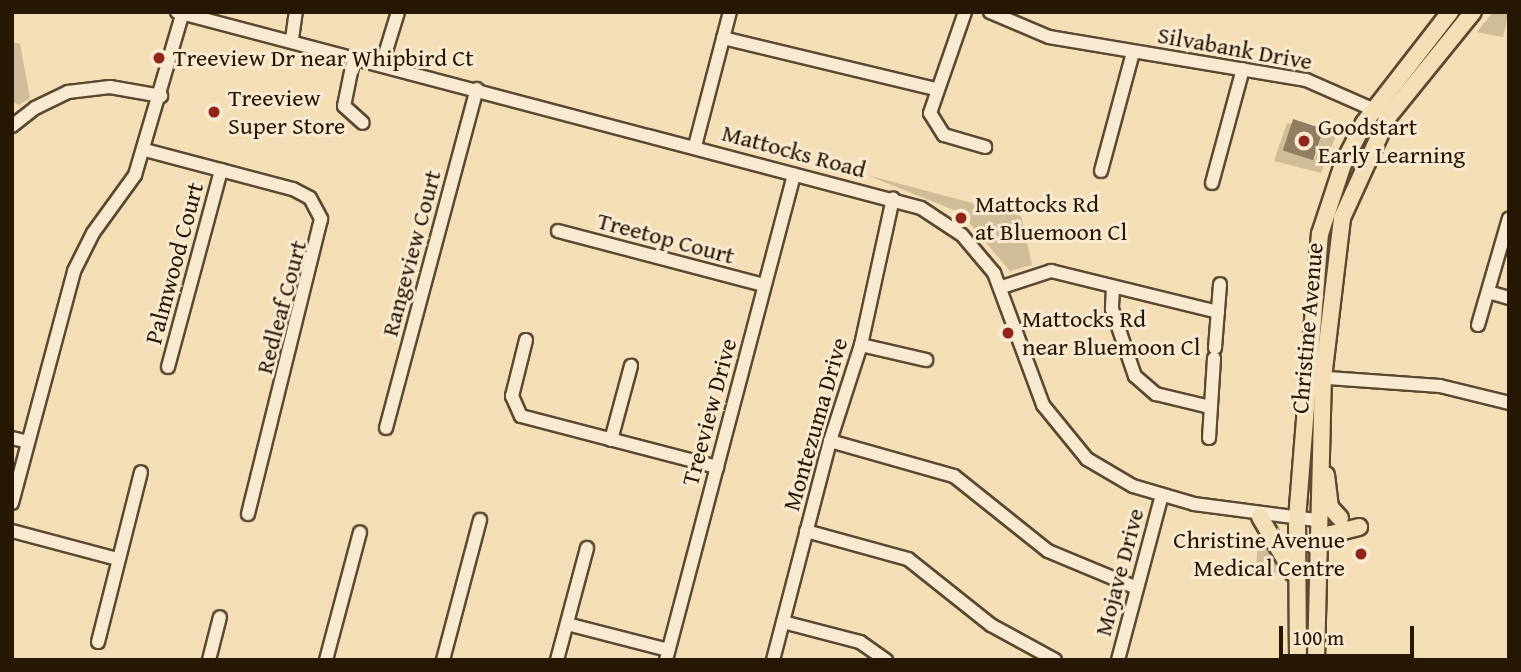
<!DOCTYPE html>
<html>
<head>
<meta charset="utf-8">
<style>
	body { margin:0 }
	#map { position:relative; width:1521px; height:672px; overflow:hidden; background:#f4deb6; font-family:"Gentium Book Plus",serif }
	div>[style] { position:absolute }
	.green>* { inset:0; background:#d1bc98 }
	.building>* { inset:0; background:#917e61; transform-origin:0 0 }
	.roads { filter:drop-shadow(2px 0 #5a4830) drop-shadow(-2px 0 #5a4830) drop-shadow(0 2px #5a4830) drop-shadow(0 -2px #5a4830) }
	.minor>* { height:12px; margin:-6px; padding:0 6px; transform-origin:6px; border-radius:6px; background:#f8ead0 }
	.major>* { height:16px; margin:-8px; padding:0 8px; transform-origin:8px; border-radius:8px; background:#f4deb6 }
	.dots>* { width:19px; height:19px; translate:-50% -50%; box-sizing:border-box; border:4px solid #f8ead0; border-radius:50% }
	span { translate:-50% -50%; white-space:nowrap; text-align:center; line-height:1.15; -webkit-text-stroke:6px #f8ead0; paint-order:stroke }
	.street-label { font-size:24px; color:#261604 }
	.poi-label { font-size:24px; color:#261604 }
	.left { translate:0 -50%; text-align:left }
	.right { translate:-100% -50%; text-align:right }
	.frame { position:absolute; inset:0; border:14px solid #261604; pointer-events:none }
	.scale { position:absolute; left:1279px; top:626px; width:135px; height:32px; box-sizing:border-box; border:4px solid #261604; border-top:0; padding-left:9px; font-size:21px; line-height:24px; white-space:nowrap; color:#261604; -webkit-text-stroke:5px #f8ead0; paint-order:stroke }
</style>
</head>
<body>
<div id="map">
	<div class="green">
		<div style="clip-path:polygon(1493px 12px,1509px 12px,1503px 37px,1477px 32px)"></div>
		<div style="clip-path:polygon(12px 42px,20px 44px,30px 98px,19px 105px,12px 102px)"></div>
		<div style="clip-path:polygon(1287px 123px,1292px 124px,1285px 151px,1315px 159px,1323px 130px,1336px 136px,1321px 173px,1274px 161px)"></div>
		<div style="clip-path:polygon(867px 175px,1021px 216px,1032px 265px,1010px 271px,961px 213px)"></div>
		<div style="clip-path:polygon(1258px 530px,1280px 568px,1275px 577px,1256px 576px)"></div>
	</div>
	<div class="building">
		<div style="left:1293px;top:119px;width:32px;height:33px;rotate:18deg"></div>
	</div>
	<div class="roads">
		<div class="minor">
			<div style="left:177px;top:12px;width:769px;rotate:14.76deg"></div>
			<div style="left:921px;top:208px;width:49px;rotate:33.4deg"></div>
			<div style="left:962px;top:235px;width:50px;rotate:49.9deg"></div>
			<div style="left:994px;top:273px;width:141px;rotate:69.6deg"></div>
			<div style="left:1043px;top:405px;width:70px;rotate:50.8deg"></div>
			<div style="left:1087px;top:459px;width:53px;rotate:30.4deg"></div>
			<div style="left:1133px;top:486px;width:64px;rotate:16.4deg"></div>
			<div style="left:1194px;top:504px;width:123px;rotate:7.5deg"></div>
			<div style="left:965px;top:12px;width:107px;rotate:109.1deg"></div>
			<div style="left:930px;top:113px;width:26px;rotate:58deg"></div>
			<div style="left:944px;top:135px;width:43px;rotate:16.3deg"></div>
			<div style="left:990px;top:12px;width:64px;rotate:23deg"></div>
			<div style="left:1049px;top:37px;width:261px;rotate:9.5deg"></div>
			<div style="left:1306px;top:80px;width:80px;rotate:23.7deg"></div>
			<div style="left:723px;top:38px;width:218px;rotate:13.5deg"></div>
			<div style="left:292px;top:39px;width:27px;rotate:-82deg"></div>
			<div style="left:354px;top:57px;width:50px;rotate:101.5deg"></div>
			<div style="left:344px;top:106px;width:25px;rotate:42deg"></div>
			<div style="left:382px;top:64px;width:54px;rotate:-72.9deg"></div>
			<div style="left:12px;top:126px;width:29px;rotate:-38deg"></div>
			<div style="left:35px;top:108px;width:37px;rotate:-26deg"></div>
			<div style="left:68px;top:92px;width:42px;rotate:-6.8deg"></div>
			<div style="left:110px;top:87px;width:52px;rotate:10deg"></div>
			<div style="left:695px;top:146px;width:138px;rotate:-75.4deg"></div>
			<div style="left:145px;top:150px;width:153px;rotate:14.8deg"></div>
			<div style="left:293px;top:189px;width:19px;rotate:28deg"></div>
			<div style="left:310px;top:198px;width:24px;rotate:62deg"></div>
			<div style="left:321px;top:219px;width:304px;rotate:103.9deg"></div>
			<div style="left:1101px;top:171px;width:123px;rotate:-74.9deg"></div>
			<div style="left:1212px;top:183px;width:118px;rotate:-74.8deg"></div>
			<div style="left:558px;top:231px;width:213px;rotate:14.7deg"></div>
			<div style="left:1002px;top:287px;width:52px;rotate:-18.1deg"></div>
			<div style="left:1051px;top:271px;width:172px;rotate:13.8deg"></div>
			<div style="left:1113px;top:288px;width:21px;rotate:93deg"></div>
			<div style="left:1112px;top:309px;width:71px;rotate:71.1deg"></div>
			<div style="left:1135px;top:376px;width:28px;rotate:41deg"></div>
			<div style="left:1156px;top:394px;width:56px;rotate:13.5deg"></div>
			<div style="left:1488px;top:292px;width:22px;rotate:16deg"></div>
			<div style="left:1478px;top:325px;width:111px;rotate:-73.8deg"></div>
			<div style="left:526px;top:340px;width:58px;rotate:104deg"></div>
			<div style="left:512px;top:396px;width:22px;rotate:66deg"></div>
			<div style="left:521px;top:416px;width:203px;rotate:14.6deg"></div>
			<div style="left:861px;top:345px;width:67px;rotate:13deg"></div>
			<div style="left:1215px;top:348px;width:64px;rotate:-85.5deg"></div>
			<div style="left:168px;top:367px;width:204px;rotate:-74.9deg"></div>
			<div style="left:1314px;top:377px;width:126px;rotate:4.1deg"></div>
			<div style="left:1440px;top:386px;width:71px;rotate:13.8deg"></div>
			<div style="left:386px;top:428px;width:351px;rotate:-75deg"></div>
			<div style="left:12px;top:438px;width:16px;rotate:14deg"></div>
			<div style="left:1209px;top:438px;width:80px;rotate:-86.4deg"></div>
			<div style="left:611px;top:440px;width:77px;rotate:-74.9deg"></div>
			<div style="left:830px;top:441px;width:129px;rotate:15.8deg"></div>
			<div style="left:954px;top:476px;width:120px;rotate:38.6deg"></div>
			<div style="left:1048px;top:551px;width:96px;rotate:22.6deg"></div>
			<div style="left:12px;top:503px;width:240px;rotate:-75deg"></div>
			<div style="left:74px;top:271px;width:42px;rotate:-63.4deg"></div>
			<div style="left:93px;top:233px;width:72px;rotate:-54.1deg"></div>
			<div style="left:135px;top:175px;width:167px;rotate:-73.6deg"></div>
			<div style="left:12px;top:531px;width:109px;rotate:14.9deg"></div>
			<div style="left:806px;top:531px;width:106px;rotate:15.4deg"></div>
			<div style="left:908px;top:559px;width:106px;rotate:38.5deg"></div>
			<div style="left:991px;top:625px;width:73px;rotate:28.7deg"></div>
			<div style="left:783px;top:622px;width:80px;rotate:14.6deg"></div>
			<div style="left:860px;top:642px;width:32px;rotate:35deg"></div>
			<div style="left:567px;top:624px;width:104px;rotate:14.4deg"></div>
			<div style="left:98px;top:642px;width:175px;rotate:-75.8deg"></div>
			<div style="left:209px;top:660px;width:44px;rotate:-75.7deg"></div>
			<div style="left:326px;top:660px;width:132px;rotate:-75.1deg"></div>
			<div style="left:443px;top:660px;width:145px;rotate:-75.2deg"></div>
			<div style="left:557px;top:660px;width:116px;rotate:-75deg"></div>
			<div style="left:666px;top:660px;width:502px;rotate:-75.22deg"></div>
			<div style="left:773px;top:660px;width:226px;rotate:-75.4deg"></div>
			<div style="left:830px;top:441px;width:101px;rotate:-72.1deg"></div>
			<div style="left:861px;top:345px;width:150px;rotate:-77.7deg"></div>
			<div style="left:1118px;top:660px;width:171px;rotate:-75.1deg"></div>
		</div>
		<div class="major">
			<div style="left:1326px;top:475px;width:32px;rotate:83deg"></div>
			<div style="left:1330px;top:507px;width:15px;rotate:48deg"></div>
			<div style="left:1260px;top:517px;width:65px;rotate:59.5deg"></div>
			<div style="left:1315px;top:546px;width:20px;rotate:-37deg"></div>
			<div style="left:1331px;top:534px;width:29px;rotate:-14deg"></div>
			<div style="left:1298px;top:660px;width:141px;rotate:-90.4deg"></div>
			<div style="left:1297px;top:519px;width:286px;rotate:-85.4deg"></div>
			<div style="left:1320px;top:234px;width:74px;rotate:-71.8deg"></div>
			<div style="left:1343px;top:164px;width:46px;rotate:-62.9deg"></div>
			<div style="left:1364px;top:123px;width:140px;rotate:-52.2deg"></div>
			<div style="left:1316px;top:660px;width:282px;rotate:-88.6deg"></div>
			<div style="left:1323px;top:378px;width:161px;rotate:-83.2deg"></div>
			<div style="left:1342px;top:218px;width:111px;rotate:-65.5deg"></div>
			<div style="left:1388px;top:117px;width:135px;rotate:-51deg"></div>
		</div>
	</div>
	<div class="dots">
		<div style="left:159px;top:58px;background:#8f2418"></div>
		<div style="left:214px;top:112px;background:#8f2418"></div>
		<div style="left:1304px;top:141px;background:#8f2418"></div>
		<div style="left:961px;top:218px;background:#8f2418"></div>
		<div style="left:1008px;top:333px;background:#8f2418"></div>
		<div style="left:1361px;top:554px;background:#8f2418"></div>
	</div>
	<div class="street-label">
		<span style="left:1235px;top:48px;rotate:10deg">Silvabank Drive</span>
		<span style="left:794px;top:151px;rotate:15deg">Mattocks Road</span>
		<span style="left:666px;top:238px;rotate:15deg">Treetop Court</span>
		<span style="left:411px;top:253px;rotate:-75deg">Rangeview Court</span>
		<span style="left:174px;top:263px;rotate:-75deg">Palmwood Court</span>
		<span style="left:281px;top:307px;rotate:-75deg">Redleaf Court</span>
		<span style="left:1307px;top:328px;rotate:-85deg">Christine Avenue</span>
		<span style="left:709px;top:412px;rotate:-75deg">Treeview Drive</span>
		<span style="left:815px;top:424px;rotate:-74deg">Montezuma Drive</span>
		<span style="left:1119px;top:572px;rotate:-75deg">Mojave Drive</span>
	</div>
	<div class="poi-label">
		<span class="left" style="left:173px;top:58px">Treeview Dr near Whipbird Ct</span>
		<span class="left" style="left:228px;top:112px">Treeview<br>Super Store</span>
		<span class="left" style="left:1318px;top:141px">Goodstart<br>Early Learning</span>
		<span class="left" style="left:975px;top:218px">Mattocks Rd<br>at Bluemoon Cl</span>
		<span class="left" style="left:1022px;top:333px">Mattocks Rd<br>near Bluemoon Cl</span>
		<span class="right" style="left:1345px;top:554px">Christine Avenue<br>Medical Centre</span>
	</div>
	<div class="frame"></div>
	<div class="scale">100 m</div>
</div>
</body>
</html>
